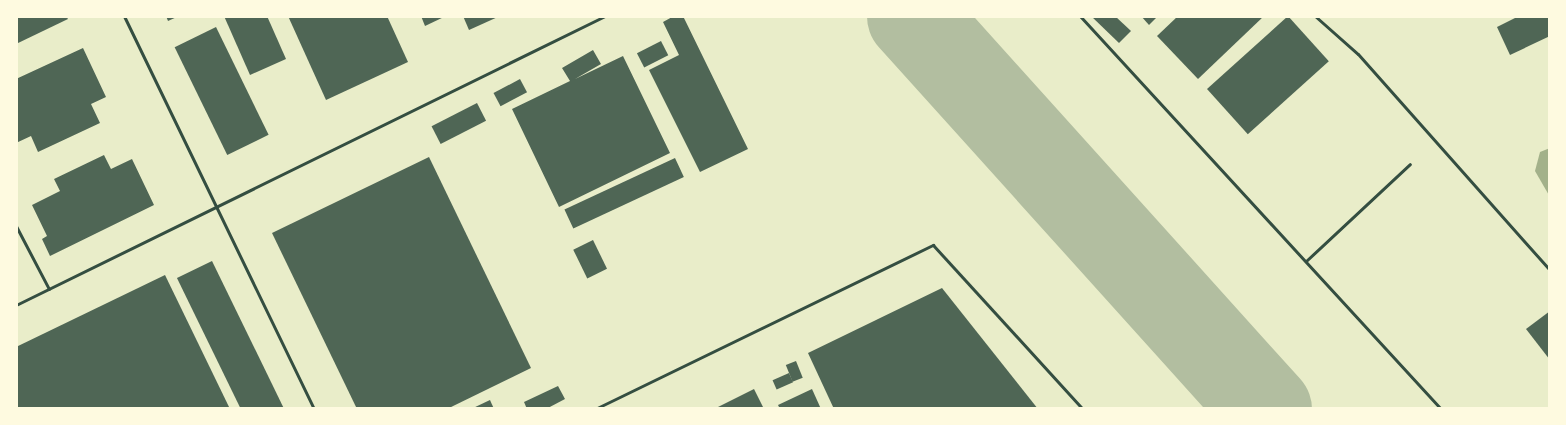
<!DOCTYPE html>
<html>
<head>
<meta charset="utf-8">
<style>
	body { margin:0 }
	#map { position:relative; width:1566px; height:425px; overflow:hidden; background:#e9edc9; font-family:Arial,sans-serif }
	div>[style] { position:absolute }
	.water>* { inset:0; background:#a3b18a }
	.runway>* { height:91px; margin:-45.5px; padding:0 45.5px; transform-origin:45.5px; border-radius:45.5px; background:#b2bea0 }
	.building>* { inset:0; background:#4f6655; transform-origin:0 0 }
	.service>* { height:3px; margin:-1.5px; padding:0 1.5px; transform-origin:1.5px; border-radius:1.5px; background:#344e41 }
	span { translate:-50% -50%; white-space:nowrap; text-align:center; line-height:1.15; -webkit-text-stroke:4px #fefae0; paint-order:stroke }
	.frame { position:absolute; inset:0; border:18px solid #fefae0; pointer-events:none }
</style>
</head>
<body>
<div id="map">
	<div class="water">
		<div style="clip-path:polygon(1550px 148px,1550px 197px,1535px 171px,1540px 152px)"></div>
	</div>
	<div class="runway">
		<div style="left:912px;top:16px;width:529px;rotate:47.99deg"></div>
	</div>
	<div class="building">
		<div style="clip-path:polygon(16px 16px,66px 16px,68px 19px,16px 44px)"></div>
		<div style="clip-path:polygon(166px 16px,179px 16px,168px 21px)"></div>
		<div style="clip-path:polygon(224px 16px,267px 16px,286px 59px,250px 75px)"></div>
		<div style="clip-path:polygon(288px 16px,387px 16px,408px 62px,326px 100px)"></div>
		<div style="clip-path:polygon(421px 16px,446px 16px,425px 26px)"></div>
		<div style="clip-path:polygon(463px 16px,500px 16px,469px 30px)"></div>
		<div style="clip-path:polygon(674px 16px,683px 16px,748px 149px,700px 172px,649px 70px,679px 55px,663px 22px)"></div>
		<div style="clip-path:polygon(1091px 16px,1115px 16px,1131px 31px,1119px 43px)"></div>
		<div style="clip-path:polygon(1141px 16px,1158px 16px,1149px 25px)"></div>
		<div style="clip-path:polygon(1178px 16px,1264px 16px,1198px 79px,1157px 36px)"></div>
		<div style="left:1288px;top:16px;width:61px;height:109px;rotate:48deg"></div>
		<div style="clip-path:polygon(1519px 16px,1550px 16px,1550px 36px,1510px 55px,1497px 27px)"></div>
		<div style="left:216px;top:27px;width:120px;height:46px;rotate:64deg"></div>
		<div style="left:661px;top:41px;width:16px;height:27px;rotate:63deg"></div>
		<div style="clip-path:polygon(83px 48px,106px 97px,91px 104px,100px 123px,38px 152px,31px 136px,16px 143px,16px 79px)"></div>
		<div style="clip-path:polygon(593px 50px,601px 64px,575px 79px,623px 56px,670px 153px,559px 207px,512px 109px,570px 81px,562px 68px)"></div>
		<div style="left:520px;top:79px;width:15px;height:30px;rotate:62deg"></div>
		<div style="left:477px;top:103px;width:20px;height:51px;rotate:63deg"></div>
		<div style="clip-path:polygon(104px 155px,111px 169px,132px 159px,154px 205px,50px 256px,42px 239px,47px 236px,32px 205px,60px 191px,54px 179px)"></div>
		<div style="clip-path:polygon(429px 157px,531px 368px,447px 409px,357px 409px,272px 233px)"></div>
		<div style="left:675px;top:158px;width:21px;height:122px;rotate:65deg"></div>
		<div style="left:593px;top:240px;width:32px;height:22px;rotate:64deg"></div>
		<div style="left:212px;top:261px;width:164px;height:39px;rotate:64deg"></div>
		<div style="clip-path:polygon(165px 275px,230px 409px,16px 409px,16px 347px)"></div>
		<div style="clip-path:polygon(942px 288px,1038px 409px,834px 409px,808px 353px)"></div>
		<div style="clip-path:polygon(1550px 311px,1550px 360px,1526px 329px)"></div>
		<div style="left:796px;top:361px;width:18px;height:11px;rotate:68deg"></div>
		<div style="left:789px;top:373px;width:10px;height:18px;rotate:66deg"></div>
		<div style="clip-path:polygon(558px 386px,565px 399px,546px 409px,527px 409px,524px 402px)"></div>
		<div style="clip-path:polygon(754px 389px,764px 409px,714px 409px)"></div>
		<div style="clip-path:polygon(812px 389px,821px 409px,780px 409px,778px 405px)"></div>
		<div style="clip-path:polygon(490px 400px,494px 409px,471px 409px)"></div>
	</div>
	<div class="service">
		<div style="left:124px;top:16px;width:437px;rotate:64.2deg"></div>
		<div style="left:1080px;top:16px;width:534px;rotate:47.43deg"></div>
		<div style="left:1315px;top:16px;width:57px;rotate:41.5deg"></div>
		<div style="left:1358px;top:54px;width:289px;rotate:48.4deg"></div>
		<div style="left:16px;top:226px;width:71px;rotate:62.4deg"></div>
		<div style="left:1306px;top:261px;width:142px;rotate:-43deg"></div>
		<div style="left:16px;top:305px;width:656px;rotate:-26.14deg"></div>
		<div style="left:595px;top:409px;width:376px;rotate:-25.9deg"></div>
		<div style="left:933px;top:245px;width:222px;rotate:47.6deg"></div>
	</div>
	<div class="frame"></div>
</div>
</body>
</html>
